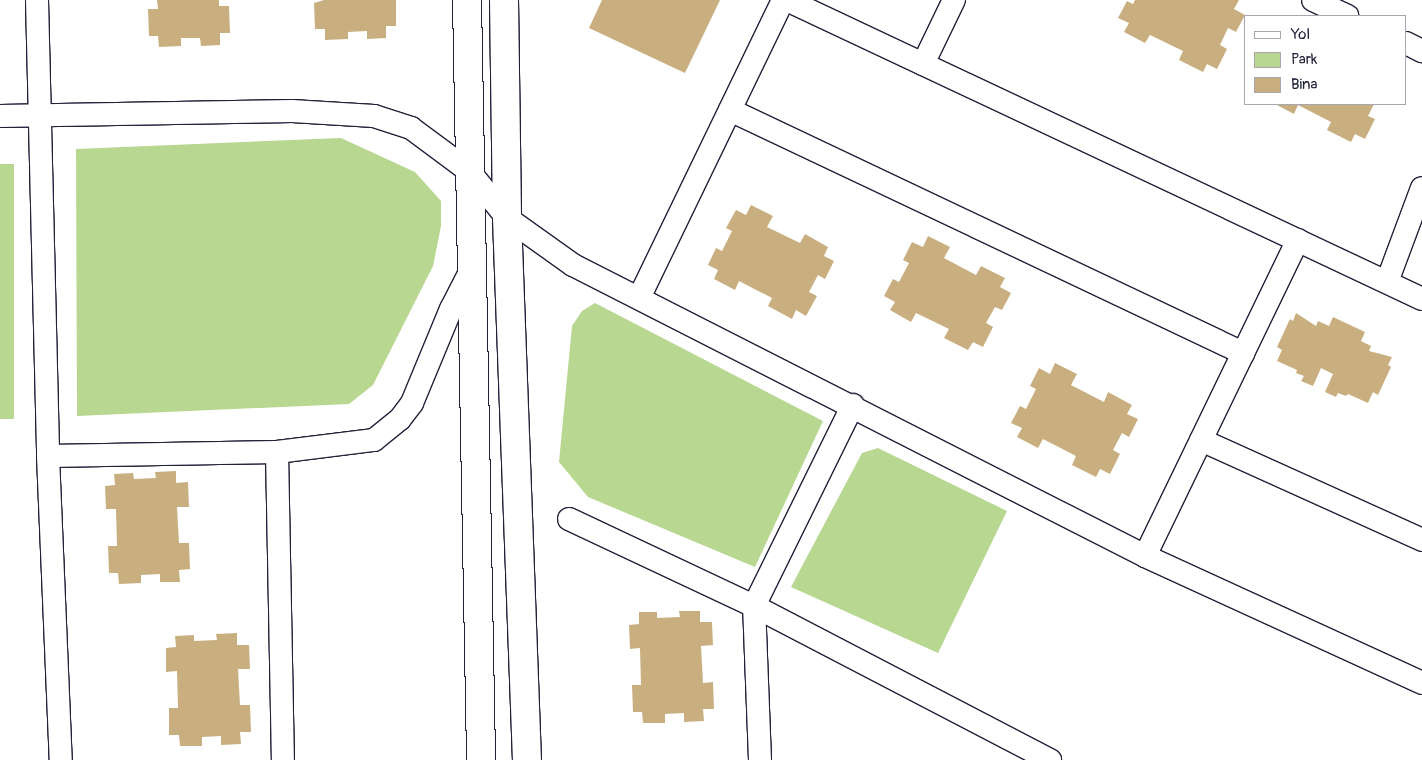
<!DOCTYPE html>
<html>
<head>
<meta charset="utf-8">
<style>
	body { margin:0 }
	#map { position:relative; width:1422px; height:760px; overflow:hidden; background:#fff; font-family:Pangolin,sans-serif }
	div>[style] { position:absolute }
	.green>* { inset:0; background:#b8d790; transform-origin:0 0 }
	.building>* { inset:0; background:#c9af80 }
	.roads { filter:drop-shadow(1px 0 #22223b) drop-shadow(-1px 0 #22223b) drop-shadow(0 1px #22223b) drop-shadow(0 -1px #22223b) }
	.minor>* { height:22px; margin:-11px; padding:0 11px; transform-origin:11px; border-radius:11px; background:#fff }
	.secondary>* { height:28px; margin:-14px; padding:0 14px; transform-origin:14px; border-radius:14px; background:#fff }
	span { translate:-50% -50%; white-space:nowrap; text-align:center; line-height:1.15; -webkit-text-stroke:4.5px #fff; paint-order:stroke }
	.legend { position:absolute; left:1244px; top:15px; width:162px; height:90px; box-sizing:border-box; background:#fff; border:1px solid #a7a7b1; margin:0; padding:6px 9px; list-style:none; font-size:15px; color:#22223b }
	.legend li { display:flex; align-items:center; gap:10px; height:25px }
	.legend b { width:25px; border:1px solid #a7a7b1 }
</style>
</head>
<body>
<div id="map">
	<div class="green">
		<div style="clip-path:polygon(341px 138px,415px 172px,441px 201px,441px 226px,433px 266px,373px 385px,349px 404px,77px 416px,76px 149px)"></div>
		<div style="left:0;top:164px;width:14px;height:255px"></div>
		<div style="clip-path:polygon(595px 303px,823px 421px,755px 567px,588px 497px,559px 462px,572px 326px,582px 311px)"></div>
		<div style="clip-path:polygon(878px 448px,1007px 511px,938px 653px,791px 587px,862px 453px)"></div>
	</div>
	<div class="building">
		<div style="clip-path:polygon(157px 0,219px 0,219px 6px,229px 6px,230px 33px,220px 33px,220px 45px,201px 46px,200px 38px,181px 38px,181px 46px,159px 47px,158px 36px,149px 36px,148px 9px,158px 9px)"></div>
		<div style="clip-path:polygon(324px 0,396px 0,396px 26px,386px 26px,386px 38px,367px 39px,367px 31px,348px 32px,348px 39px,325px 40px,325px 29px,315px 29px,314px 3px)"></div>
		<div style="clip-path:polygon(602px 0,720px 0,685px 73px,589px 28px)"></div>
		<div style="clip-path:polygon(1135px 0,1239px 0,1234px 9px,1245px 15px,1236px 32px,1228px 28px,1220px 45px,1227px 49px,1217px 69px,1207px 64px,1203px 72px,1179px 60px,1183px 51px,1150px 35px,1145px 43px,1124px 32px,1129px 23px,1118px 18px,1127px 1px,1133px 4px)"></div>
		<div style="clip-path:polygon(1275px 104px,1374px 104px,1368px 116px,1375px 119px,1365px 139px,1355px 134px,1351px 142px,1327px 130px,1331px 122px,1298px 105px,1294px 114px)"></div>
		<div style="clip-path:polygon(751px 205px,773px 216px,767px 227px,800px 243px,805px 234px,828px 247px,824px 256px,834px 261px,825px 279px,818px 275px,809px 292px,817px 296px,806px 316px,796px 310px,792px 319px,768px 306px,772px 298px,739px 281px,735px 290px,714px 279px,718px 270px,708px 265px,716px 248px,722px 251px,732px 231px,726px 228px,736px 210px,746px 215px)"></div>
		<div style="clip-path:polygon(928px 236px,950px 247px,944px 258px,976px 275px,981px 266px,1005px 278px,1000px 287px,1011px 293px,1002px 310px,995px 307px,986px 323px,993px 327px,983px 347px,973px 342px,968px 350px,944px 338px,949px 329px,916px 313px,911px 322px,890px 310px,895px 302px,884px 296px,893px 279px,899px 282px,909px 263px,903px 260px,912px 242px,923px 247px)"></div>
		<div style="clip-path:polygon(1296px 313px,1316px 326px,1318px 321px,1329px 326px,1333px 317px,1365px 332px,1361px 341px,1371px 346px,1369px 351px,1392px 357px,1388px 365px,1391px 367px,1378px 395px,1373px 392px,1368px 403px,1348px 394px,1346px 396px,1338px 393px,1336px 397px,1325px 392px,1333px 374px,1321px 368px,1313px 386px,1301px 381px,1304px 376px,1296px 373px,1297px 370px,1277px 361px,1282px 350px,1277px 347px,1290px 319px,1293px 321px)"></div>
		<div style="clip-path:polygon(1055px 363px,1077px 374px,1071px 385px,1104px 402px,1108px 392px,1132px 405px,1127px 414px,1138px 419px,1129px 437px,1122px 433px,1113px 450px,1120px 454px,1110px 474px,1100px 469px,1096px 477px,1072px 465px,1076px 456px,1043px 439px,1038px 448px,1017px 437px,1022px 428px,1011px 423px,1020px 406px,1026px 409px,1036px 389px,1030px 386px,1039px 368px,1050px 374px)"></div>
		<div style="clip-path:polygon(176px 471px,176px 483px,188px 482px,189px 507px,177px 507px,179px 543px,189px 543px,190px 569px,179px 570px,180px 582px,160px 582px,160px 574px,141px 575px,141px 583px,119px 584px,118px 573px,109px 573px,108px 546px,117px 546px,116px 509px,106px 509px,105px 486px,115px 485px,114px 474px,133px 473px,134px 479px,156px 478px,155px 472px)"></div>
		<div style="clip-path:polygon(679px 611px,700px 611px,700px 622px,712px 622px,713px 645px,701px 646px,703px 683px,713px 682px,714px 709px,703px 709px,704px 721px,684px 722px,684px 713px,665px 714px,665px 723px,643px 723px,642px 712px,633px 712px,632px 685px,641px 685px,640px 648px,630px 649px,629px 625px,639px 624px,639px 612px,657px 612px,657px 618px,680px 617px)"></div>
		<div style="clip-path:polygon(237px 633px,237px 645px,249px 645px,250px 669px,238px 669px,240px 705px,250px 705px,251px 732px,240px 732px,241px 744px,221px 745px,221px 736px,202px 737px,202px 746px,180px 746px,179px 735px,169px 735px,169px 708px,178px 708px,177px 671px,166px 672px,166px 648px,176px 647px,175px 636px,194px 635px,194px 641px,217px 640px,216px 634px)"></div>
	</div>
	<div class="roads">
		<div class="minor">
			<div style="left:37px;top:0;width:456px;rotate:88.6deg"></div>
			<div style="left:48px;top:456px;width:304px;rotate:87.6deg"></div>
			<div style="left:787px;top:0;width:702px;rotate:25.21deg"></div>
			<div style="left:1313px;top:0;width:38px;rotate:25deg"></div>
			<div style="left:1406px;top:43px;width:18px;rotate:27deg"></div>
			<div style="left:923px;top:64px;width:71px;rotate:-64.2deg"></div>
			<div style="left:730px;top:110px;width:568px;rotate:25.35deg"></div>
			<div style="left:0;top:116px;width:292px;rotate:-1deg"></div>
			<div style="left:292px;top:111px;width:82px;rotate:3.5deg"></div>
			<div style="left:374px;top:116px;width:39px;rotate:18deg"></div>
			<div style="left:411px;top:128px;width:72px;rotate:36.6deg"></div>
			<div style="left:469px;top:171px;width:60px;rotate:51deg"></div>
			<div style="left:507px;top:218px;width:81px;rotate:35.5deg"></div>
			<div style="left:573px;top:265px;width:642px;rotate:26.96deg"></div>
			<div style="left:1145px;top:556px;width:305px;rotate:24.6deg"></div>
			<div style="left:1387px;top:282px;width:100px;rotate:-69.6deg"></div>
			<div style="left:639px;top:298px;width:331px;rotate:-64.2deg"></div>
			<div style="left:1201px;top:440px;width:243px;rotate:24.3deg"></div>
			<div style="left:277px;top:452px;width:308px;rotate:88.9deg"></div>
			<div style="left:48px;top:456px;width:229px;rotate:-1deg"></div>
			<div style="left:277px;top:452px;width:98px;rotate:-7.1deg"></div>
			<div style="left:374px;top:440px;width:33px;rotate:-39deg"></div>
			<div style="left:400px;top:419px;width:20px;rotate:-53deg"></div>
			<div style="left:412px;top:403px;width:102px;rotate:-67.5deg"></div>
			<div style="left:451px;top:309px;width:42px;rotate:-62.8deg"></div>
			<div style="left:569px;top:519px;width:204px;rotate:25.2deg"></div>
			<div style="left:754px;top:606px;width:334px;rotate:27.5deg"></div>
			<div style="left:1145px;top:556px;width:351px;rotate:-64.2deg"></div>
			<div style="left:760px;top:760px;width:154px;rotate:-92.2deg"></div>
			<div style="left:754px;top:606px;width:224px;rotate:-63.8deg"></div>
		</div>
		<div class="secondary">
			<div style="left:467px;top:0;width:760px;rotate:88.94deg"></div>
			<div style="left:504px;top:0;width:218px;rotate:89.2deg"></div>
			<div style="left:507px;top:218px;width:542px;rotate:87.89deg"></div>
		</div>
	</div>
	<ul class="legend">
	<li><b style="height:6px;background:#fff"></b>Yol</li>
	<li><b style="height:14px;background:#b8d790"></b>Park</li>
	<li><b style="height:14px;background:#c9af80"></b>Bina</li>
	</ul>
</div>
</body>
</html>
